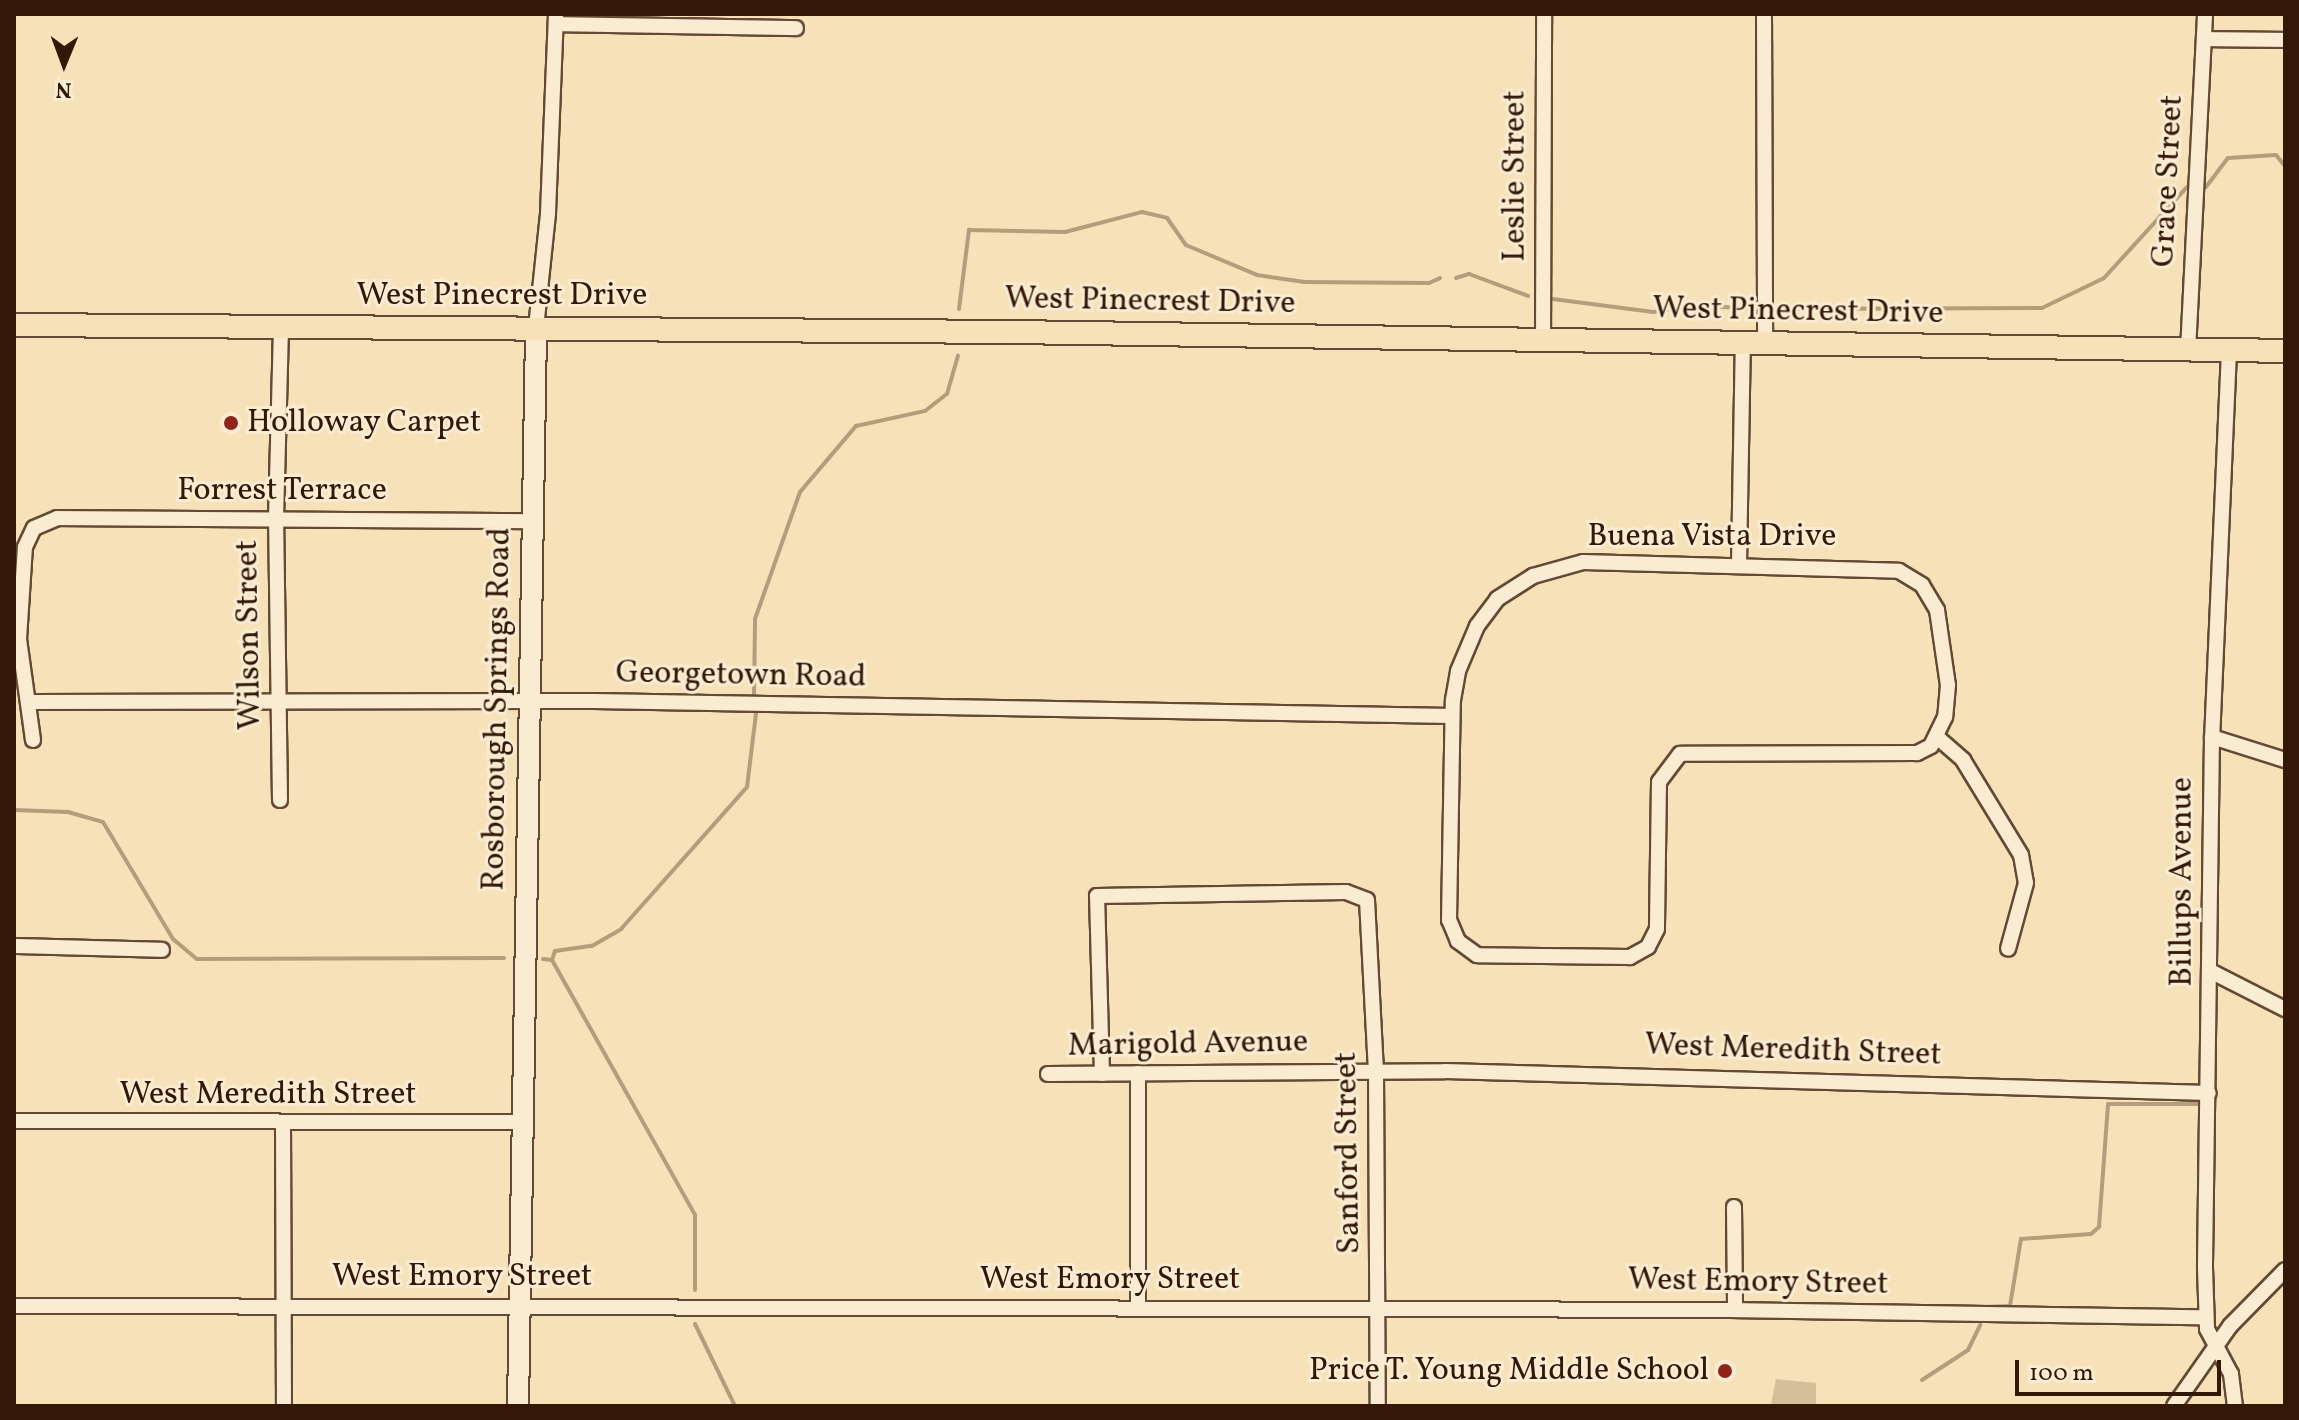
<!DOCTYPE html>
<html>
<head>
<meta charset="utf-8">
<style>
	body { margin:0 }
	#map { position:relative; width:2299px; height:1420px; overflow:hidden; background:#f6e1b9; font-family:Vollkorn,serif }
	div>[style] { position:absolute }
	.green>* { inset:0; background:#d5bf9b }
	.stream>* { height:4px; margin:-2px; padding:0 2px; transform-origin:2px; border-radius:2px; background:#b49d7d }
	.roads { filter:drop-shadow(2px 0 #644a34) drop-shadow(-2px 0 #644a34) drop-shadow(0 2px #644a34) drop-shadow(0 -2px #644a34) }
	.street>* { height:14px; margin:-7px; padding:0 7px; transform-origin:7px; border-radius:7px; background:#f9ecd2 }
	.secondary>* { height:20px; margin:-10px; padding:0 10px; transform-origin:10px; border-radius:10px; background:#f9ecd2 }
	.primary>* { height:22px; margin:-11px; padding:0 11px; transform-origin:11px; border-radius:11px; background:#f6e1b9 }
	.dots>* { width:22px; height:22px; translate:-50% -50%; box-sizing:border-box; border:4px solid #f9ecd2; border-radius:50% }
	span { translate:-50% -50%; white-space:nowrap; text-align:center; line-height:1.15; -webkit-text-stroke:6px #f9ecd2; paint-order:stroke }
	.street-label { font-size:32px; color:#331808 }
	.poi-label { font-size:32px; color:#331808 }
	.left { translate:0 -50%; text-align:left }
	.right { translate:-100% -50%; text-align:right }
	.frame { position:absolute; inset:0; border:16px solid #331808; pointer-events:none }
	.north { position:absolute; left:24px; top:24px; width:80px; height:80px; -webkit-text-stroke:6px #f9ecd2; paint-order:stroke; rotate:181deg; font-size:22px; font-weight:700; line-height:32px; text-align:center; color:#331808 }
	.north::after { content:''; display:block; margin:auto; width:28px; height:36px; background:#331808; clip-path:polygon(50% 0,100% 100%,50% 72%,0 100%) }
	.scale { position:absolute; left:2015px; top:1360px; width:206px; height:36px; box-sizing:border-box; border:4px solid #331808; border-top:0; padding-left:10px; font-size:24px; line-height:28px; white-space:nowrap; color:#331808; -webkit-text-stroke:6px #f9ecd2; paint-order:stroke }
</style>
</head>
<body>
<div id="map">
	<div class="green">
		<div style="clip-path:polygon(1776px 1379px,1816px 1383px,1816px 1406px,1771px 1405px)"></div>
	</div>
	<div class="stream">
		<div style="left:2206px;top:187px;width:36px;rotate:-53deg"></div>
		<div style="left:2228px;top:158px;width:48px;rotate:-3.6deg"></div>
		<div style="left:2276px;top:155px;width:14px;rotate:51deg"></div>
		<div style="left:1456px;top:278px;width:14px;rotate:-17deg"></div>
		<div style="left:1469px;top:274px;width:63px;rotate:20.4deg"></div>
		<div style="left:1553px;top:299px;width:101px;rotate:7.4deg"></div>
		<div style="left:1653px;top:312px;width:36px;rotate:-9deg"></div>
		<div style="left:1689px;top:306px;width:62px;rotate:1.8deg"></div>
		<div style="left:959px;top:309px;width:80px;rotate:-82.8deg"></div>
		<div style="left:969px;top:230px;width:96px;rotate:1.2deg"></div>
		<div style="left:1065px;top:232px;width:80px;rotate:-14.6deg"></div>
		<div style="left:1142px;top:212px;width:26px;rotate:13deg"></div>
		<div style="left:1167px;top:218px;width:33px;rotate:55deg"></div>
		<div style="left:1186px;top:245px;width:77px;rotate:22.9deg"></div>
		<div style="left:1257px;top:275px;width:48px;rotate:8.5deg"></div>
		<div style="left:1304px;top:282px;width:125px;rotate:0.5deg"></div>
		<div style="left:1429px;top:283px;width:12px;rotate:-24deg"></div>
		<div style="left:1778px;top:309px;width:264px;rotate:-0.2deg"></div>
		<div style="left:2042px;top:308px;width:69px;rotate:-25.8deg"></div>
		<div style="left:2104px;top:278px;width:123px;rotate:-47.6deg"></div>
		<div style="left:754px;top:695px;width:76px;rotate:-89.2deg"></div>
		<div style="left:755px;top:619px;width:135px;rotate:-70.5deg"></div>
		<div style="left:800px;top:492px;width:87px;rotate:-49.7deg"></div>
		<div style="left:856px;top:426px;width:71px;rotate:-12.3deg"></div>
		<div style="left:925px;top:411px;width:28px;rotate:-38deg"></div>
		<div style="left:947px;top:394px;width:40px;rotate:-74deg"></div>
		<div style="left:14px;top:810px;width:54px;rotate:2.1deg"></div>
		<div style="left:68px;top:812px;width:36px;rotate:16deg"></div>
		<div style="left:103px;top:822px;width:136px;rotate:59.1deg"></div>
		<div style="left:173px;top:939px;width:31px;rotate:40deg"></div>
		<div style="left:197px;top:959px;width:307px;rotate:-0.2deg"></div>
		<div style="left:543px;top:959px;width:9px;rotate:6deg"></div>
		<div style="left:552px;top:960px;width:292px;rotate:60.7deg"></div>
		<div style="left:695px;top:1215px;width:75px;rotate:90deg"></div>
		<div style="left:552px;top:960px;width:9px;rotate:-72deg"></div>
		<div style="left:555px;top:951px;width:37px;rotate:-8deg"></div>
		<div style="left:592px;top:946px;width:34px;rotate:-30deg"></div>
		<div style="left:621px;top:929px;width:190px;rotate:-48.4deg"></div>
		<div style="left:747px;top:787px;width:74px;rotate:-83deg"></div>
		<div style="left:1981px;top:1307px;width:29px;rotate:-2deg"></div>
		<div style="left:2010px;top:1306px;width:68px;rotate:-80.7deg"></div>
		<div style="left:2021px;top:1239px;width:70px;rotate:-4.1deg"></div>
		<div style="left:2091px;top:1234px;width:11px;rotate:-41deg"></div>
		<div style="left:2099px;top:1227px;width:123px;rotate:-85.8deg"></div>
		<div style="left:2108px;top:1104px;width:89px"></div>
		<div style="left:695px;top:1324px;width:91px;rotate:64deg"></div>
		<div style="left:1922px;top:1380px;width:55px;rotate:-33.1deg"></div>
		<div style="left:1968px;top:1350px;width:28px;rotate:-64deg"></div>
	</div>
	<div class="roads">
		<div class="street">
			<div style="left:1764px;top:14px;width:330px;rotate:89.8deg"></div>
			<div style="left:556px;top:24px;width:240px;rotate:1deg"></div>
			<div style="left:2204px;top:39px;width:81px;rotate:0.7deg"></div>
			<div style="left:536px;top:328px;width:116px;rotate:-84deg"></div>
			<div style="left:548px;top:213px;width:199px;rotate:-87.7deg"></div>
			<div style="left:1543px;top:339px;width:325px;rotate:-89.8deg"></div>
			<div style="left:2188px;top:351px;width:337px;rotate:-87.1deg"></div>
			<div style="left:2229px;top:351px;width:386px;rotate:92.5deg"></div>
			<div style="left:2212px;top:737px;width:531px;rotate:90.76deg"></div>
			<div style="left:2205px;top:1268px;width:61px;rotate:88.1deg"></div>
			<div style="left:2207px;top:1329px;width:51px;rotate:61.9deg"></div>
			<div style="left:2231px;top:1374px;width:32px;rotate:83deg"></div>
			<div style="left:1583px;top:562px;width:316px;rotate:1.6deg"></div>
			<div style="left:1899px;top:571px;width:27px;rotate:31deg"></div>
			<div style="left:1922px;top:585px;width:29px;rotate:59deg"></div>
			<div style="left:1937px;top:610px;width:76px;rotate:81.7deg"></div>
			<div style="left:1948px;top:685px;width:32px;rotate:95deg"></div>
			<div style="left:1945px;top:717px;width:32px;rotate:116deg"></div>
			<div style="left:1931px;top:746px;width:16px;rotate:153deg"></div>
			<div style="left:1917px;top:753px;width:237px;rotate:179.8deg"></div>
			<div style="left:1680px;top:754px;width:35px;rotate:127deg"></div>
			<div style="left:1659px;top:782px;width:147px;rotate:90.8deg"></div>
			<div style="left:1657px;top:929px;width:20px;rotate:117deg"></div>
			<div style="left:1648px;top:947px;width:21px;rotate:151deg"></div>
			<div style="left:1630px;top:957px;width:153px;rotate:-179.3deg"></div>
			<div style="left:1477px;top:955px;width:24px;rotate:-144deg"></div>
			<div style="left:1458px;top:941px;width:23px;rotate:-113deg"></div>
			<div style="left:1449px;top:920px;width:220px;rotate:-89deg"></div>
			<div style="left:1453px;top:700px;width:29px;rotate:-80deg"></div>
			<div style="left:1458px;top:671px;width:49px;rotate:-67.1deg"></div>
			<div style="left:1477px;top:626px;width:34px;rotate:-53deg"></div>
			<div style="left:1497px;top:599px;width:43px;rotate:-32.6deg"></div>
			<div style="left:1533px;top:576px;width:52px;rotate:-15.6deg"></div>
			<div style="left:1739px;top:564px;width:221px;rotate:-89deg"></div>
			<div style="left:30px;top:702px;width:564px;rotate:-0.1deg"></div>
			<div style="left:594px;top:701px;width:858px;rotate:1deg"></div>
			<div style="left:1937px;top:737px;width:35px;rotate:41deg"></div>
			<div style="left:1963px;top:760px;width:111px;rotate:58.6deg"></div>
			<div style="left:2021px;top:855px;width:28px;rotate:80deg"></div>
			<div style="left:2026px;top:883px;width:68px;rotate:105.3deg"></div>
			<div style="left:2212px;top:737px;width:77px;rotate:17.5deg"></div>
			<div style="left:33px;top:740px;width:102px;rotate:-97.9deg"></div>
			<div style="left:19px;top:639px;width:92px;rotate:-86.3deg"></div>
			<div style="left:25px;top:547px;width:21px;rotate:-65deg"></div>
			<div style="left:34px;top:528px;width:25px;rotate:-23deg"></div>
			<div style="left:57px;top:518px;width:475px;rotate:0.4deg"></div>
			<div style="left:280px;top:800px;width:281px;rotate:-90.8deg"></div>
			<div style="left:276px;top:519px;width:193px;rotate:-88.5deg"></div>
			<div style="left:14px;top:946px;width:148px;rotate:1.5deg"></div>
			<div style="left:2210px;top:971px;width:84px;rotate:26.9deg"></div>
			<div style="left:1138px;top:1073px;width:235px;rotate:90deg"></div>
			<div style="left:1048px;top:1074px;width:397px;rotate:-0.4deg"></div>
			<div style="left:1445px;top:1071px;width:764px;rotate:1.65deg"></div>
			<div style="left:1102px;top:1074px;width:178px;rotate:-91.6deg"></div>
			<div style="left:1097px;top:896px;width:249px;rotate:-0.9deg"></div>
			<div style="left:1346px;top:892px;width:22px;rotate:21deg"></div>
			<div style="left:1367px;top:900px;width:172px;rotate:87deg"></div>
			<div style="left:1376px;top:1072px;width:334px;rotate:89.7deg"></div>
			<div style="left:14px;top:1121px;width:508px;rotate:0.11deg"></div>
			<div style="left:283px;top:1125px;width:281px;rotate:89.8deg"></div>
			<div style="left:1734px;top:1207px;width:103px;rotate:89.4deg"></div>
			<div style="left:14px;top:1306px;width:1721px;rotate:0.13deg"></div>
			<div style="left:1735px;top:1310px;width:471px;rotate:0.9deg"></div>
			<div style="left:2174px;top:1406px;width:98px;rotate:-55deg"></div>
			<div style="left:2230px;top:1326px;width:78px;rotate:-45.5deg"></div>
		</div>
		<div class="secondary">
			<div style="left:518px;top:1406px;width:1078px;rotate:-89.04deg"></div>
		</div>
		<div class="primary">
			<div style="left:14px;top:325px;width:997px;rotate:0.4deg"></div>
			<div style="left:1011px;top:332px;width:1274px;rotate:0.85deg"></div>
		</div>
	</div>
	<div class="dots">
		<div style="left:231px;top:423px;background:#8f2418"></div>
		<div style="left:1725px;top:1371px;background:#8f2418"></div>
	</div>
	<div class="street-label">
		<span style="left:1516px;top:176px;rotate:-90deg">Leslie Street</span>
		<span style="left:2169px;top:181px;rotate:-87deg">Grace Street</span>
		<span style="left:502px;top:296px">West Pinecrest Drive</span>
		<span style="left:1150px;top:302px;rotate:1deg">West Pinecrest Drive</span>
		<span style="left:1798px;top:312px;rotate:1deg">West Pinecrest Drive</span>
		<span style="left:282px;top:491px">Forrest Terrace</span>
		<span style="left:1712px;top:537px">Buena Vista Drive</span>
		<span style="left:250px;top:635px;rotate:-91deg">Wilson Street</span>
		<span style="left:741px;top:676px;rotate:1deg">Georgetown Road</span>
		<span style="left:498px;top:709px;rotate:-89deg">Rosborough Springs Road</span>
		<span style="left:2183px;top:882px;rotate:-90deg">Billups Avenue</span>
		<span style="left:1188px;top:1045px;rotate:-1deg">Marigold Avenue</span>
		<span style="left:1793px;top:1051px;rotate:2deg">West Meredith Street</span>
		<span style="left:268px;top:1095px">West Meredith Street</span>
		<span style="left:1349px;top:1153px;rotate:-91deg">Sanford Street</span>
		<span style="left:462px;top:1277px">West Emory Street</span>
		<span style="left:1110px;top:1280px">West Emory Street</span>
		<span style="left:1758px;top:1283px;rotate:1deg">West Emory Street</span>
	</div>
	<div class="poi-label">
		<span class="left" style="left:247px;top:423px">Holloway Carpet</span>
		<span class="right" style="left:1709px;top:1371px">Price T. Young Middle School</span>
	</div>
	<div class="frame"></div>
	<div class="north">N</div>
	<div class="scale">100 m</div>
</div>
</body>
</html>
